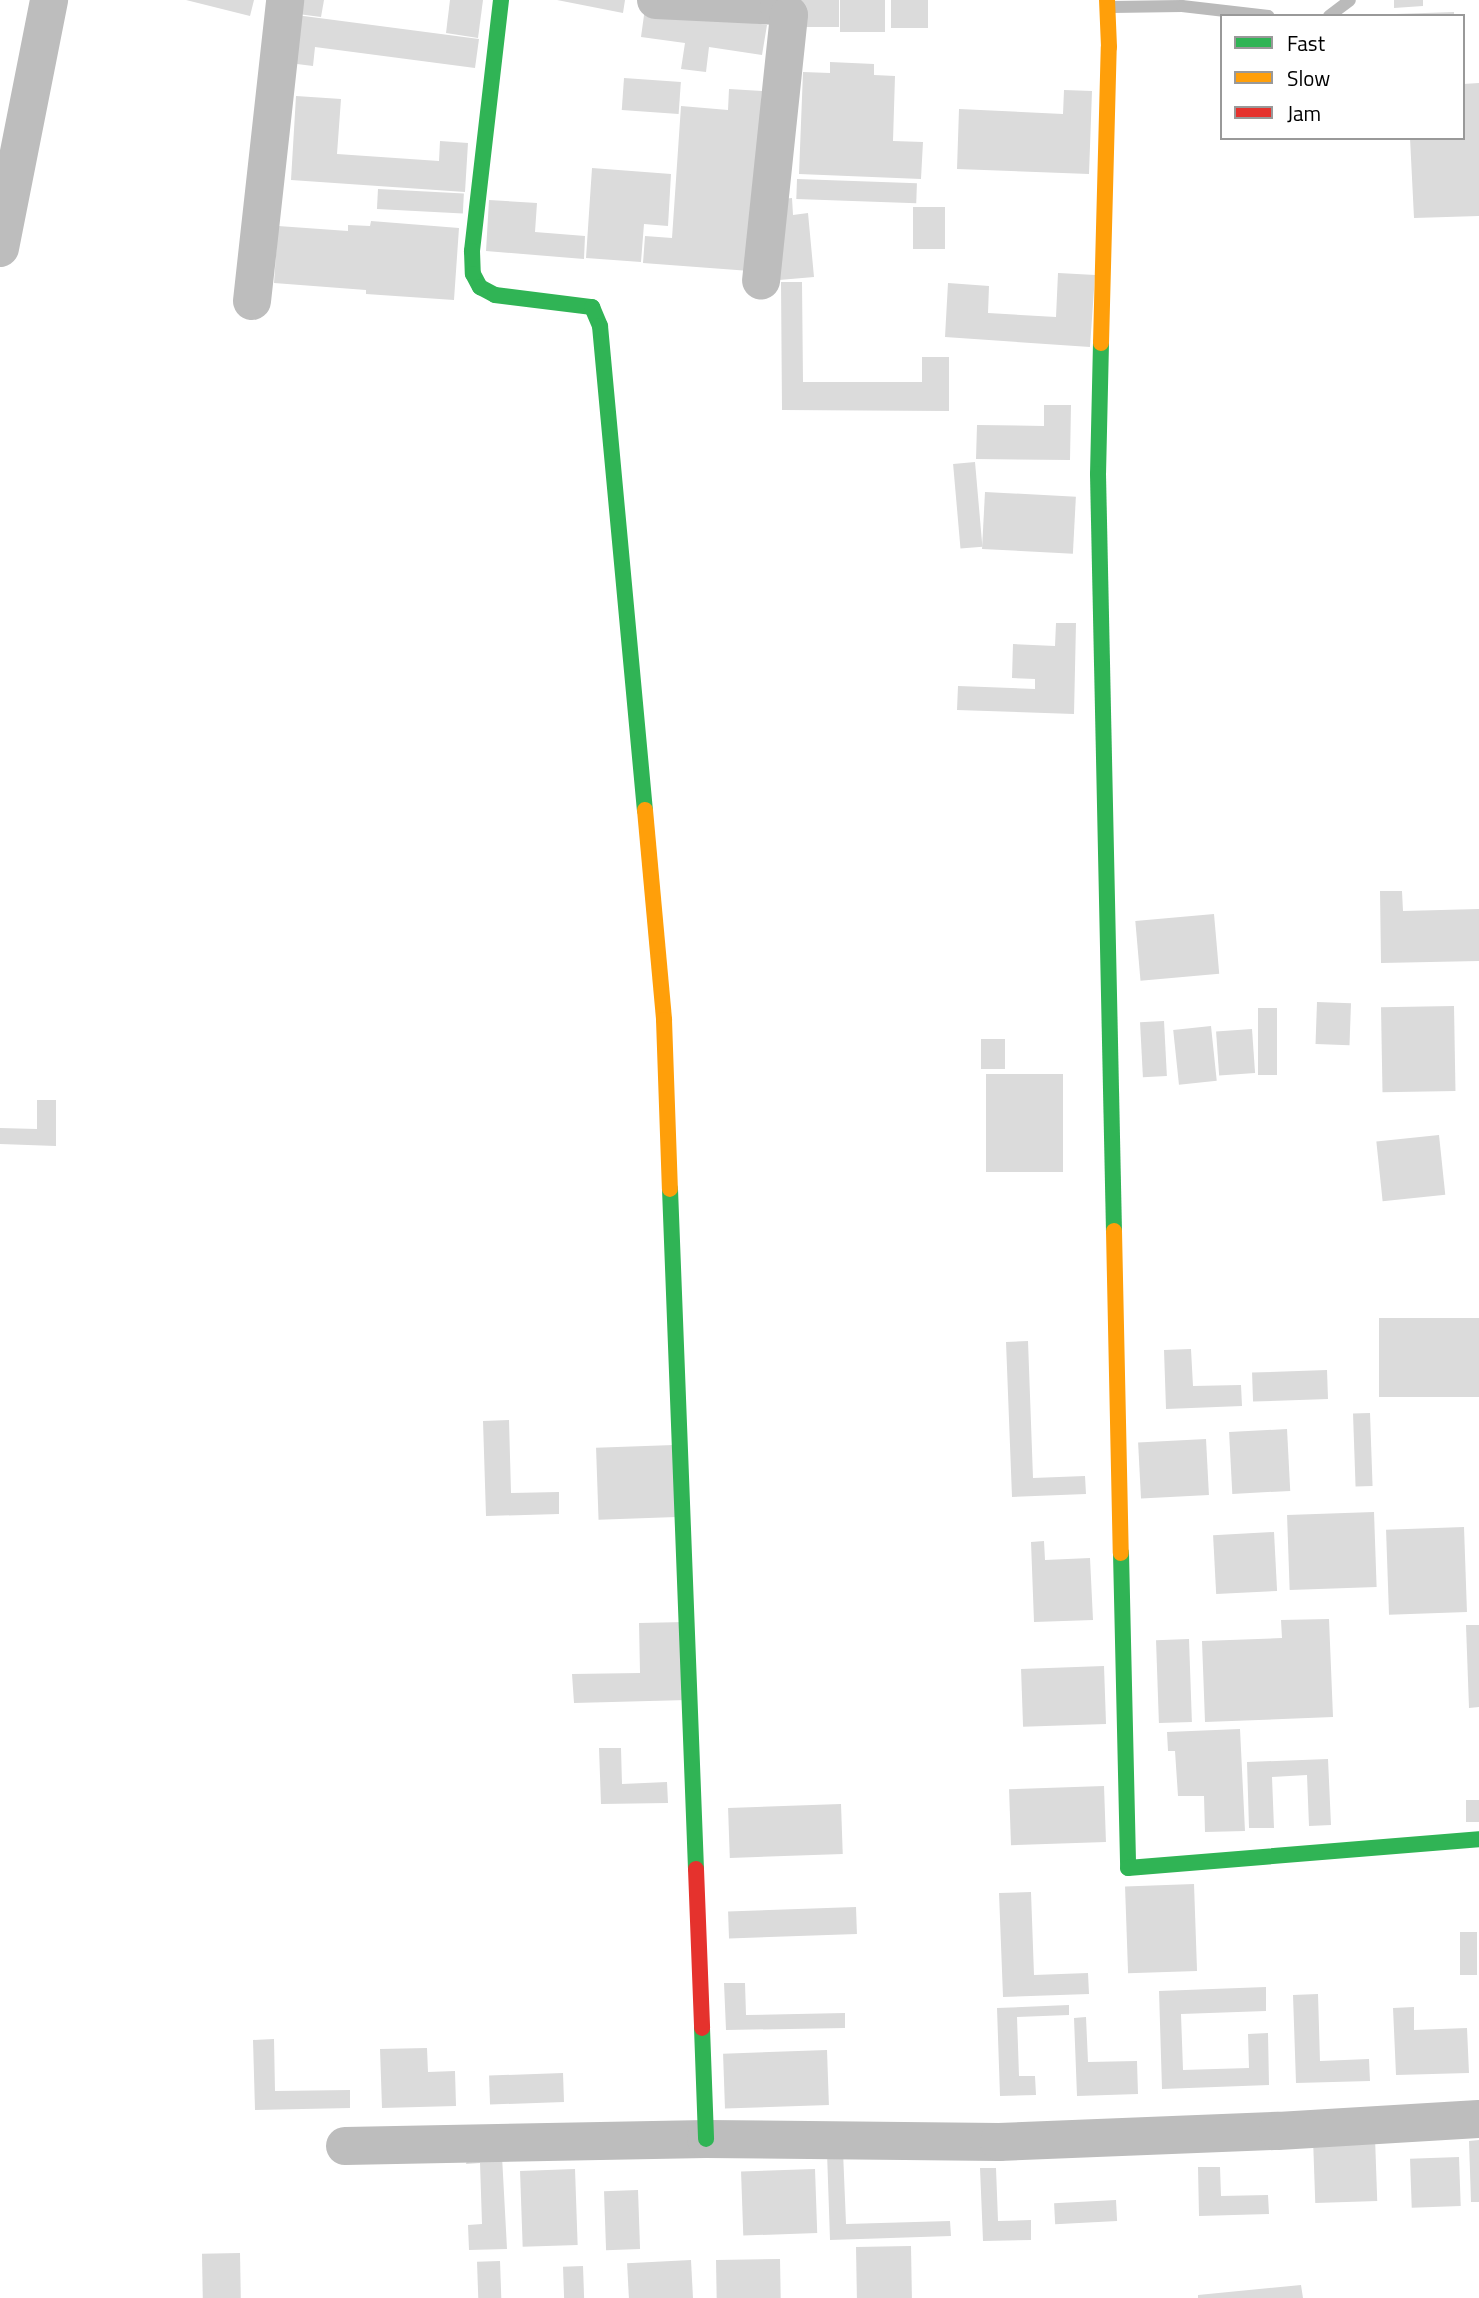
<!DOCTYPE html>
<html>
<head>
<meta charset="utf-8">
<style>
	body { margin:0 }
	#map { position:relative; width:1479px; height:2298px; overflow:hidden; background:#fff; font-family:"Titillium Web",sans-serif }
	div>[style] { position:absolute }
	.stream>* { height:12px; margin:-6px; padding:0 6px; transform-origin:6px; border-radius:6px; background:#bababa }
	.building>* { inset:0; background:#dbdbdb; transform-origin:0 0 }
	.street>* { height:38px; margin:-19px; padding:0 19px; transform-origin:19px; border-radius:19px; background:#bdbdbd }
	.fast>* { height:16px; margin:-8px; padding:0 8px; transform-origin:8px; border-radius:8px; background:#30b455 }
	.slow>* { height:16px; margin:-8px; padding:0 8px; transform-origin:8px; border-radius:8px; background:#ff9f0a }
	.jam>* { height:16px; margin:-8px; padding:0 8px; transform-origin:8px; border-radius:8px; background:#e5322d }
	span { translate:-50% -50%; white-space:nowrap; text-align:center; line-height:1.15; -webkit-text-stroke:6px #fff; paint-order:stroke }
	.legend { position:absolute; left:1220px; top:14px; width:245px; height:126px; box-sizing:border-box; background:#fff; border:2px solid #999; margin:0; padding:9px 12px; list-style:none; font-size:21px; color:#000 }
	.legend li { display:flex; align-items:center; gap:14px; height:35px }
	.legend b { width:35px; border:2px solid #999 }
</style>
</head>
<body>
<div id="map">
	<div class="stream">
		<div style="left:1111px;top:7px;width:71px;rotate:-0.8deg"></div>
		<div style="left:1182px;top:6px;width:87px;rotate:6.6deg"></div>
		<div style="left:1329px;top:16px;width:26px;rotate:-37deg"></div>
	</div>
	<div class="building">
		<div style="clip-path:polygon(186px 0,254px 0,250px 16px)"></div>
		<div style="clip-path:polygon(300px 0,324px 0,321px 17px,298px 14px)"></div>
		<div style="clip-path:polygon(450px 0,483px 0,478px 38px,446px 33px)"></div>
		<div style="clip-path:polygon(557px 0,625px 0,623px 13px)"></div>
		<div style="left:796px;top:0;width:43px;height:27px"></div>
		<div style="left:840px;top:0;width:45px;height:32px"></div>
		<div style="left:891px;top:0;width:37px;height:28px"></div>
		<div style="clip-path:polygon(1394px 0,1423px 0,1423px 6px,1394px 8px)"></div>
		<div style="clip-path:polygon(645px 8px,767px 25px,762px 55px,709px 47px,706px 72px,681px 69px,685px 43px,641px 37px)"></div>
		<div style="clip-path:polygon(1454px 12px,1454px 16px,1396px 16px,1396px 14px)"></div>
		<div style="clip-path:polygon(296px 15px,479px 39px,475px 68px,315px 47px,313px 66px,289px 63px)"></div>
		<div style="clip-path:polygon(830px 62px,874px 64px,874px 75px,895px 76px,893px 141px,923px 142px,921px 179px,799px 174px,803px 72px,830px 73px)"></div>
		<div style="left:624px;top:78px;width:57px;height:32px;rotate:4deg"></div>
		<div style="clip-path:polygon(1479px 83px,1479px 216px,1414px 218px,1410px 138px,1463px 138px,1463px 84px)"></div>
		<div style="clip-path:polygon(729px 89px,762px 91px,750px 271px,643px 263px,645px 236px,672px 238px,681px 106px,728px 110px)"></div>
		<div style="clip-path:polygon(1064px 90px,1092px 91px,1089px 174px,957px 169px,959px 109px,1063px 114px)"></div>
		<div style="clip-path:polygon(296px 96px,341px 99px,337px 154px,439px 161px,440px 141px,468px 143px,465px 192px,291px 180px)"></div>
		<div style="clip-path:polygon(592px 168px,671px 174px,668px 226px,644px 224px,641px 262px,586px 258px)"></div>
		<div style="left:797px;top:179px;width:120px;height:20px;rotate:2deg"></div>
		<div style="left:378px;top:189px;width:86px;height:20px;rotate:3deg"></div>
		<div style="clip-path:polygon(792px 198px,793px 215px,808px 213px,814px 277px,779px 280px,772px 200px)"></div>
		<div style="clip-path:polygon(489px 200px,537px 203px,535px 232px,585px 236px,584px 259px,486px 251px)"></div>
		<div style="left:913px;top:207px;width:32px;height:42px"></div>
		<div style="clip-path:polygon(371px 221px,459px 228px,454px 300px,366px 294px,366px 290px,274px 283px,278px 226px,348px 231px,348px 225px,370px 226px)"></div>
		<div style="clip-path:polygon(1058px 273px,1095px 275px,1090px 347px,945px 337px,948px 283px,989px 286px,988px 313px,1056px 317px)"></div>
		<div style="clip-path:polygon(781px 282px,802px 282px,803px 382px,922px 382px,922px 357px,949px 357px,949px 411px,782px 410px)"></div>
		<div style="clip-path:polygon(1044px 405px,1071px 405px,1070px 460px,976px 459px,977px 425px,1044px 426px)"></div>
		<div style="left:975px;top:462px;width:85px;height:22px;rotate:85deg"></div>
		<div style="left:985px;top:492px;width:91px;height:57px;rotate:3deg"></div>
		<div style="clip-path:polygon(1056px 623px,1076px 623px,1074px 714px,957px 710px,958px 686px,1035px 689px,1035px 679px,1012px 678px,1013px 644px,1055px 646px)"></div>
		<div style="clip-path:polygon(1380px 891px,1402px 891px,1403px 911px,1479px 909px,1479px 961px,1381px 963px)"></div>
		<div style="left:1214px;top:914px;width:60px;height:79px;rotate:85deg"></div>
		<div style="left:1317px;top:1002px;width:34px;height:42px;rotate:2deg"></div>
		<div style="left:1454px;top:1006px;width:85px;height:73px;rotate:89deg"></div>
		<div style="left:1258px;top:1008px;width:19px;height:67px"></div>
		<div style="left:1164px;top:1021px;width:55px;height:24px;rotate:87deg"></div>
		<div style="left:1211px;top:1026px;width:55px;height:38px;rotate:84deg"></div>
		<div style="left:1252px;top:1029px;width:44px;height:36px;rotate:86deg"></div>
		<div style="left:981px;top:1039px;width:24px;height:30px"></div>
		<div style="left:986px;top:1074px;width:77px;height:98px"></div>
		<div style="clip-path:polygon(37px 1100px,56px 1100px,56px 1146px,0 1144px,0 1128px,37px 1129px)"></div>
		<div style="left:1439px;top:1135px;width:60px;height:63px;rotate:84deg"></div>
		<div style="left:1479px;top:1318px;width:79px;height:100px;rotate:90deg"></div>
		<div style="clip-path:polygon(1028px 1341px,1033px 1478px,1085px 1476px,1086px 1494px,1012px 1497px,1006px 1342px)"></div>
		<div style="clip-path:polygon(1191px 1349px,1193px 1386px,1241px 1385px,1242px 1406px,1166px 1409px,1164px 1350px)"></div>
		<div style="left:1327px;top:1370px;width:29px;height:75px;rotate:88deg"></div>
		<div style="left:1370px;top:1413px;width:73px;height:17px;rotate:88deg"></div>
		<div style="clip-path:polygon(509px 1420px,511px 1493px,559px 1492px,559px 1514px,486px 1516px,483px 1421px)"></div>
		<div style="left:1287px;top:1429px;width:62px;height:58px;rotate:87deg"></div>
		<div style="left:1206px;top:1439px;width:56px;height:68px;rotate:87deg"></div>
		<div style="left:674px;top:1445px;width:72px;height:78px;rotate:88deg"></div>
		<div style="left:1374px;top:1512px;width:75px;height:87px;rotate:88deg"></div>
		<div style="left:1464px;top:1527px;width:85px;height:78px;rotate:88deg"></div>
		<div style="left:1274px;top:1532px;width:59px;height:61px;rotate:87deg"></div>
		<div style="clip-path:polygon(1044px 1541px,1045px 1560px,1090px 1558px,1093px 1620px,1034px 1622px,1031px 1542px)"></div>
		<div style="clip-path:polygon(1329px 1619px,1333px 1717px,1205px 1722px,1202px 1641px,1282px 1638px,1281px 1620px)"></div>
		<div style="clip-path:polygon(685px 1622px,687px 1700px,574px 1703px,572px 1674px,640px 1673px,639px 1623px)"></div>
		<div style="clip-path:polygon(1466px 1625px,1479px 1625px,1479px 1707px,1469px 1708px)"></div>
		<div style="left:1189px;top:1639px;width:83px;height:33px;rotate:88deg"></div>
		<div style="left:1104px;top:1666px;width:58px;height:83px;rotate:88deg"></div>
		<div style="clip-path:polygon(1240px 1729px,1245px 1831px,1205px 1832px,1204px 1796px,1178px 1796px,1175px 1751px,1168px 1751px,1167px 1732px)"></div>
		<div style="clip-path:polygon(599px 1748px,621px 1748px,622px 1784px,667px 1782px,668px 1803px,601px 1804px)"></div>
		<div style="clip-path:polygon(1328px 1759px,1331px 1825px,1309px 1826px,1307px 1775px,1272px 1777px,1274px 1828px,1249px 1828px,1247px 1762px)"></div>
		<div style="left:1104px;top:1786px;width:56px;height:95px;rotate:88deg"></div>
		<div style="left:1466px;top:1800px;width:13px;height:22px"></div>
		<div style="left:841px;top:1804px;width:50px;height:113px;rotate:88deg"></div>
		<div style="left:1194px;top:1884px;width:87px;height:69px;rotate:88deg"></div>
		<div style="clip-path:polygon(1031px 1892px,1034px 1975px,1088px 1973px,1089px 1994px,1003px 1997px,999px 1893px)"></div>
		<div style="left:856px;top:1907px;width:27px;height:128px;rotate:88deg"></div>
		<div style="left:1460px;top:1932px;width:17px;height:43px"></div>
		<div style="clip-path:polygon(724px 1983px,745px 1983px,746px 2015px,845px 2013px,845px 2028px,726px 2030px)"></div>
		<div style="clip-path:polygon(1266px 1987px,1266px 2011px,1181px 2014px,1183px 2070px,1249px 2068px,1248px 2034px,1268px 2033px,1269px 2085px,1162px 2089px,1159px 1991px)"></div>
		<div style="clip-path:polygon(1318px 1994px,1320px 2061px,1369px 2059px,1370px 2081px,1296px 2083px,1293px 1995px)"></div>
		<div style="clip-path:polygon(1069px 2005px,1069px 2015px,1017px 2017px,1019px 2076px,1035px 2076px,1036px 2095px,1000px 2096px,997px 2008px)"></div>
		<div style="clip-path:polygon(1414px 2007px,1414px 2030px,1467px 2028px,1469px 2073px,1396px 2075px,1393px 2008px)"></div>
		<div style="clip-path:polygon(1086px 2017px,1088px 2062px,1137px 2061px,1138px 2094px,1077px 2096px,1074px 2018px)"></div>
		<div style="clip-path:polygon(274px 2039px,275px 2091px,350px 2090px,350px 2108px,255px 2110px,253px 2040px)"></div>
		<div style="clip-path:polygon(427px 2048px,428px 2072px,455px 2071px,456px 2106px,382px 2108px,380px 2049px)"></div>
		<div style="left:827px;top:2050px;width:55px;height:104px;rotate:88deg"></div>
		<div style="left:563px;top:2073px;width:29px;height:74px;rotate:88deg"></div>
		<div style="left:1375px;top:2137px;width:64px;height:62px;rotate:88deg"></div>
		<div style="clip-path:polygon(1479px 2140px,1479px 2202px,1471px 2202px,1469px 2141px)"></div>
		<div style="clip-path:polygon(843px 2151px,846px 2224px,950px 2221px,951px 2236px,830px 2240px,827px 2152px)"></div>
		<div style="clip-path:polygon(468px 2156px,502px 2156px,507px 2249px,469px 2250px,468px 2225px,482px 2224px,480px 2163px,466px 2164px)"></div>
		<div style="left:1459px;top:2157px;width:49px;height:49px;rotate:88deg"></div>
		<div style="clip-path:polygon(1198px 2167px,1220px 2167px,1221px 2196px,1268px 2195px,1269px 2214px,1199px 2216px)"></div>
		<div style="clip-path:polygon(980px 2168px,996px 2168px,998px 2221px,1031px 2220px,1031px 2240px,983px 2241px)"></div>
		<div style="left:575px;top:2169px;width:76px;height:55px;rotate:88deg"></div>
		<div style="left:815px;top:2169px;width:64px;height:74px;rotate:88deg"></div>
		<div style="left:638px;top:2190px;width:59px;height:34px;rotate:88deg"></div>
		<div style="left:1116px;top:2200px;width:21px;height:62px;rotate:87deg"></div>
		<div style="left:911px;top:2246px;width:52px;height:55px;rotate:89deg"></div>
		<div style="left:240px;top:2253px;width:45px;height:38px;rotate:89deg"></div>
		<div style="left:780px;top:2259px;width:39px;height:64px;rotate:89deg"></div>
		<div style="left:691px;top:2260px;width:38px;height:64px;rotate:87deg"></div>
		<div style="left:500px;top:2261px;width:37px;height:23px;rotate:88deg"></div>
		<div style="left:583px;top:2266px;width:32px;height:20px;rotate:88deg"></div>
		<div style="clip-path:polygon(1301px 2285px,1303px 2298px,1198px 2298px,1198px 2295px)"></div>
	</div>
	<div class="street">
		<div style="left:656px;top:0;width:123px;rotate:2.8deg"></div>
		<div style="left:779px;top:6px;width:13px;rotate:42deg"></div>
		<div style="left:789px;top:15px;width:267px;rotate:96deg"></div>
		<div style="left:0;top:248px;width:253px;rotate:-78.8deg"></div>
		<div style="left:252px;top:301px;width:303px;rotate:-83.7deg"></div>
		<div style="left:345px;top:2146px;width:361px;rotate:-1.1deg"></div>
		<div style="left:706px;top:2139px;width:293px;rotate:0.6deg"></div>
		<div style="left:999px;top:2142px;width:279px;rotate:-2.3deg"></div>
		<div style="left:1278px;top:2131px;width:201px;rotate:-3.4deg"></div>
	</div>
	<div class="fast">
		<div style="left:501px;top:0;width:253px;rotate:96.6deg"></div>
		<div style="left:472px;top:251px;width:23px;rotate:88deg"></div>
		<div style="left:473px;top:274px;width:15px;rotate:62deg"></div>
		<div style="left:480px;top:287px;width:17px;rotate:28deg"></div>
		<div style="left:495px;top:295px;width:98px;rotate:7.1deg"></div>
		<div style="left:592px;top:307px;width:21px;rotate:67deg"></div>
		<div style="left:600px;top:326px;width:486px;rotate:84.7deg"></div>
		<div style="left:1101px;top:343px;width:131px;rotate:91.3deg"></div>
		<div style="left:1098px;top:474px;width:757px;rotate:88.79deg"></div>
		<div style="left:670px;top:1189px;width:680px;rotate:87.81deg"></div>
		<div style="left:1121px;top:1553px;width:315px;rotate:88.7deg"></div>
		<div style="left:1128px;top:1868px;width:352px;rotate:-4.7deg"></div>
		<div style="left:702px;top:2028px;width:111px;rotate:87.9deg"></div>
	</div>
	<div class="slow">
		<div style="left:1101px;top:343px;width:296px;rotate:-88.5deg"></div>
		<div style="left:1109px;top:47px;width:47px;rotate:-92.4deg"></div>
		<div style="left:645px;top:810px;width:211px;rotate:84.8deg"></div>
		<div style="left:664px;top:1020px;width:169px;rotate:88deg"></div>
		<div style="left:1114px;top:1231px;width:322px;rotate:88.8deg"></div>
	</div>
	<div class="jam">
		<div style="left:696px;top:1869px;width:159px;rotate:87.8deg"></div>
	</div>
	<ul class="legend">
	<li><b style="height:9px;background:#30b455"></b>Fast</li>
	<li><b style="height:9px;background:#ff9f0a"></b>Slow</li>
	<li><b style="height:9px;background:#e5322d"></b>Jam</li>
	</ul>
</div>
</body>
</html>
